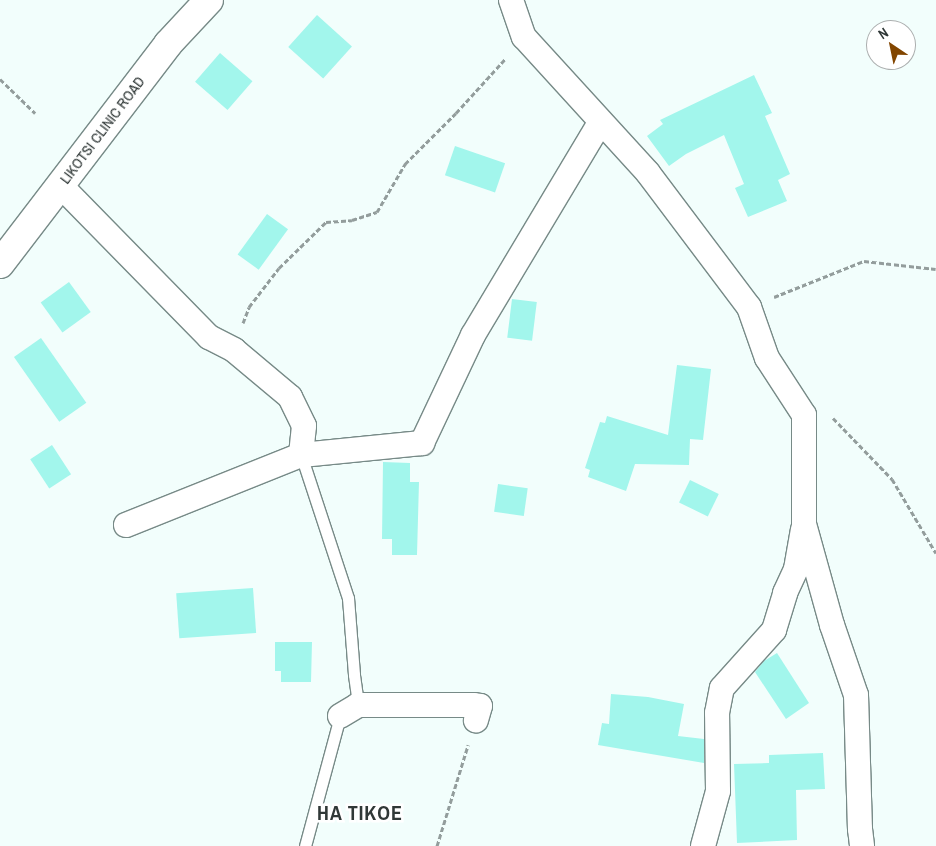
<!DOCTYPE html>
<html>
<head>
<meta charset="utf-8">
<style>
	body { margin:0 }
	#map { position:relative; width:936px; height:846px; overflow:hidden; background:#f2fefc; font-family:"Archivo Narrow",sans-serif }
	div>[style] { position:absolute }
	.building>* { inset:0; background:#a2f6ec; transform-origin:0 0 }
	.path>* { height:3px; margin-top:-1.5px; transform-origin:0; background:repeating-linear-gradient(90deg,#939d9c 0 5px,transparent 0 7.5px) }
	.roads { filter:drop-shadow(1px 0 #778a87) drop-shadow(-1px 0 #778a87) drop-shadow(0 1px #778a87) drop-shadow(0 -1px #778a87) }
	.service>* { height:11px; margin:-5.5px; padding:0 5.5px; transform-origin:5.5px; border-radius:5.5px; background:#fff }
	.minor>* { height:24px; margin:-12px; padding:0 12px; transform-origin:12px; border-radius:12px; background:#fff }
	.tertiary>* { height:28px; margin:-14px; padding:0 14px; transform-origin:14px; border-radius:14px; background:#fff }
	span { translate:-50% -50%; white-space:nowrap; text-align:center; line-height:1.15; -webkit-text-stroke:5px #fff; paint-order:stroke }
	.street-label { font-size:15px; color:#303837 }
	.district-label { font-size:20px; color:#303837; font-weight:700; letter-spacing:1px }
	.north { position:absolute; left:866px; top:20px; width:50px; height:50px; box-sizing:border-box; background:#fff; border:1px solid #acafaf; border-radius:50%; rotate:326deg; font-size:14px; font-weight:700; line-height:20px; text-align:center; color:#303837 }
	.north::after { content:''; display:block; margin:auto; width:18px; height:22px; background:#824600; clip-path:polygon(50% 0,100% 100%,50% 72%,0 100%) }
</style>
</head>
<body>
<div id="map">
	<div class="building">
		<div style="left:317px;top:15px;width:47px;height:43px;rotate:42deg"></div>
		<div style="left:220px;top:53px;width:43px;height:38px;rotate:41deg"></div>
		<div style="clip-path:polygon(754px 75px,772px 113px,765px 116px,790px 174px,778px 180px,787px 201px,748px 217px,735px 188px,744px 184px,724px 135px,686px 154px,669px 166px,647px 136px,663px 124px,660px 120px)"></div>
		<div style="left:455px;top:146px;width:53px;height:31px;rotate:19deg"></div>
		<div style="left:267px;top:214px;width:26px;height:50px;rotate:36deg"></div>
		<div style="left:69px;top:282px;width:37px;height:35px;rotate:54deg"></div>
		<div style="left:512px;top:299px;width:25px;height:39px;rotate:7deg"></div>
		<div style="left:41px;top:338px;width:79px;height:33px;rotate:55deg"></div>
		<div style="clip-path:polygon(677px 365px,711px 369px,703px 440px,690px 439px,689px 465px,635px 464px,626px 491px,588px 477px,590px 470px,585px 468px,600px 422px,605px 423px,607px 416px,668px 435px)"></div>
		<div style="left:52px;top:445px;width:35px;height:26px;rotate:57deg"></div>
		<div style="clip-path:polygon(383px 462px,410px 463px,410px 482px,419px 482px,417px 555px,392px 555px,392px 539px,382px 539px)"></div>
		<div style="left:690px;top:480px;width:32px;height:25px;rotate:26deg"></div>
		<div style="left:498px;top:484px;width:30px;height:28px;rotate:8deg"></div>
		<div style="left:253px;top:588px;width:45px;height:77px;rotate:86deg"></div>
		<div style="clip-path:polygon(275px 642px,312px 642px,311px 682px,281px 682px,281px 671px,275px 671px)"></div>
		<div style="clip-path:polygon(777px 653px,809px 703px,786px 719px,755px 672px,764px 661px)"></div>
		<div style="clip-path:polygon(611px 694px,648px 697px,684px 704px,678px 736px,704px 739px,704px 763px,598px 745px,602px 723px,609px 724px)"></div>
		<div style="clip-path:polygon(823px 753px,825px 789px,796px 790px,797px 840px,737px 843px,734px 764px,769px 763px,769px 755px)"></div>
	</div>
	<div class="path">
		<div style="left:0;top:79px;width:49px;rotate:44.2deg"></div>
		<div style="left:774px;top:297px;width:97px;rotate:-21.8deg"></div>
		<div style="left:864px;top:261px;width:72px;rotate:6.3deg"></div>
		<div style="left:243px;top:323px;width:17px;rotate:-69deg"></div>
		<div style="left:249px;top:307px;width:49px;rotate:-52.4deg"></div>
		<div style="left:279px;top:268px;width:66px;rotate:-44.4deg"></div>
		<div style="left:326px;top:222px;width:26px;rotate:-4deg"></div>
		<div style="left:352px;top:220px;width:26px;rotate:-18deg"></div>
		<div style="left:377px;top:212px;width:56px;rotate:-59.7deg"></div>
		<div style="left:405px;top:164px;width:72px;rotate:-45deg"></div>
		<div style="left:456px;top:113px;width:74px;rotate:-47.7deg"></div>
		<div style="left:833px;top:418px;width:85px;rotate:46deg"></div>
		<div style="left:892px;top:479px;width:86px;rotate:59.3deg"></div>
		<div style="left:437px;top:846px;width:106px;rotate:-72.9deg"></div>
	</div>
	<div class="roads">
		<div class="service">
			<div style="left:301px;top:455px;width:151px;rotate:71.8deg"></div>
			<div style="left:348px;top:598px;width:77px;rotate:85.5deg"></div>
			<div style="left:354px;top:675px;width:30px;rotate:82deg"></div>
			<div style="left:305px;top:846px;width:135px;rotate:-74.9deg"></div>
		</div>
		<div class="minor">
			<div style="left:511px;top:0;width:39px;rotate:71deg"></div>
			<div style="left:524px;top:37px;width:184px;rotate:47.6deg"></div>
			<div style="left:648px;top:173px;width:168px;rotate:53deg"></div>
			<div style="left:749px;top:307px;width:54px;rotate:70.6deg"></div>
			<div style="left:767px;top:358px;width:68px;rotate:57deg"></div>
			<div style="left:804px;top:415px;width:109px;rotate:90deg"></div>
			<div style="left:804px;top:524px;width:105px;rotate:74.5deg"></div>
			<div style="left:832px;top:625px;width:74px;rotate:71.1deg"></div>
			<div style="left:856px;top:695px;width:134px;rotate:88.3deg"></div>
			<div style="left:860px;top:829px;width:17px;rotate:83deg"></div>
			<div style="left:60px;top:185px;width:213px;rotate:45.6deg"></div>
			<div style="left:209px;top:337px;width:28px;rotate:27deg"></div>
			<div style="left:234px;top:350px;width:73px;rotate:40deg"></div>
			<div style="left:290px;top:397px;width:32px;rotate:64deg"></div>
			<div style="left:304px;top:426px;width:29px;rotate:96deg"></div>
			<div style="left:126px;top:525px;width:188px;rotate:-21.8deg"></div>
			<div style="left:301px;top:455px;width:122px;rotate:-5.7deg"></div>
			<div style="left:422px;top:443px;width:119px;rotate:-64.7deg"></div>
			<div style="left:473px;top:335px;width:247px;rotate:-59.1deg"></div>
			<div style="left:340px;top:716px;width:21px;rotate:-31deg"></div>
			<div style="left:358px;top:705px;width:116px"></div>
			<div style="left:474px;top:705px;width:6px;rotate:9deg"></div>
			<div style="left:480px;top:706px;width:15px;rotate:106deg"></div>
			<div style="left:703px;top:846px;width:57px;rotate:-74.7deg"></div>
			<div style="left:718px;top:791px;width:78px;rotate:-90.7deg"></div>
			<div style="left:717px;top:713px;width:25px;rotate:-79deg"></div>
			<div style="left:722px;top:688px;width:78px;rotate:-48.1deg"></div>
			<div style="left:774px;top:630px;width:39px;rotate:-73deg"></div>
			<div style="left:785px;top:593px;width:26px;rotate:-65deg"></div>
			<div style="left:796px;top:569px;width:40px;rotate:-80deg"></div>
		</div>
		<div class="tertiary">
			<div style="left:0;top:264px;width:277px;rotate:-52.6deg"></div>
			<div style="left:168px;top:44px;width:60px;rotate:-47deg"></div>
		</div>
	</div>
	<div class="street-label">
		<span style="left:102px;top:130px;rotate:-53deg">LIKOTSI CLINIC ROAD</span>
	</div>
	<div class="district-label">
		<span style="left:360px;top:812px">HA TIKOE</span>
	</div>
	<div class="north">N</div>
</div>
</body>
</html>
